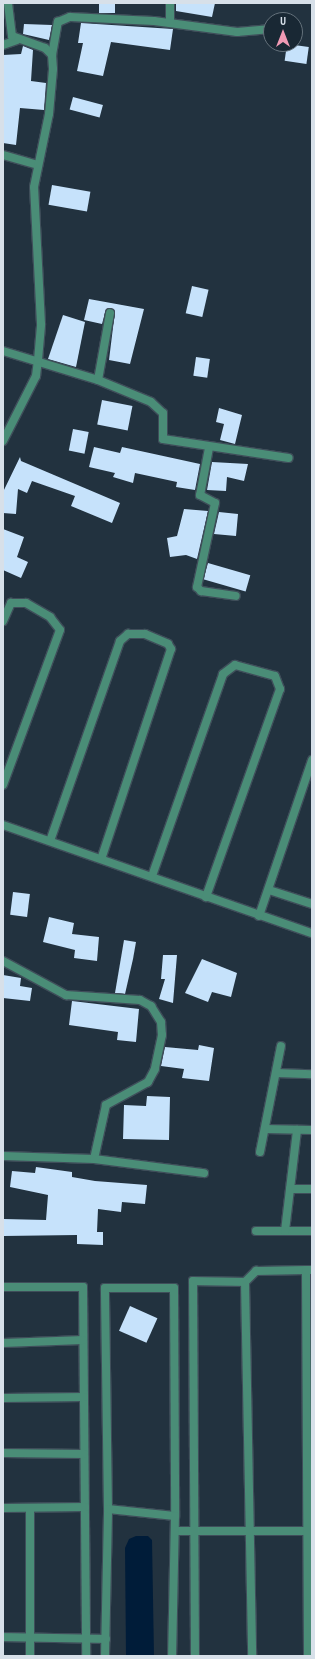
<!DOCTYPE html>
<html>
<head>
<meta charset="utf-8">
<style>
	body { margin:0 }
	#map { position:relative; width:315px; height:1659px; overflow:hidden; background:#22323f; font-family:"PT Sans Narrow",sans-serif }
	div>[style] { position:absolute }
	.water>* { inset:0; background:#001c39 }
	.building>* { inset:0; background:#c6e2fb; transform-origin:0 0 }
	.roads { filter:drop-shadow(1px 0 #3f4e5a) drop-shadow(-1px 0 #3f4e5a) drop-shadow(0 1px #3f4e5a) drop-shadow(0 -1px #3f4e5a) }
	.street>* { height:8px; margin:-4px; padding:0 4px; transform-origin:4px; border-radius:4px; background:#4a8d77 }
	span { translate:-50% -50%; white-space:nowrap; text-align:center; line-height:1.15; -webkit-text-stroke:4px #192834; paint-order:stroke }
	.frame { position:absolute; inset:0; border:4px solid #d7e0e9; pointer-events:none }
	.north { position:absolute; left:263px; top:12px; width:40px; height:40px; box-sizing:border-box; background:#192834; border:1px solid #65727c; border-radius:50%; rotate:0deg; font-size:11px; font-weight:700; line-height:16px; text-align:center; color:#d7e0e9 }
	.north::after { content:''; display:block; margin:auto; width:14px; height:18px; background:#f09ab5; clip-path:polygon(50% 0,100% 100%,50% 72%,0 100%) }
</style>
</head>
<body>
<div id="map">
	<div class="water">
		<div style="clip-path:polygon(136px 1536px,148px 1536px,152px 1540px,154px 1656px,126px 1656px,125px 1548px,129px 1539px)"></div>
	</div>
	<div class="building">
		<div style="left:99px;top:3px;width:16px;height:10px"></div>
		<div style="clip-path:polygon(176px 3px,215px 3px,212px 17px,176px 11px)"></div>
		<div style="clip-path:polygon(81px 23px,173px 29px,170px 50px,111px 42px,103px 76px,77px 71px,83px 43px,78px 43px)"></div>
		<div style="clip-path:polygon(24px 24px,52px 25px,49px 40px,23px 34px)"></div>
		<div style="left:287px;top:44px;width:22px;height:17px;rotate:8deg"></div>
		<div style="clip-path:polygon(23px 46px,33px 50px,31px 81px,46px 83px,44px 110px,20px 108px,16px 145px,3px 143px,3px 55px,21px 54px)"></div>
		<div style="left:73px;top:97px;width:31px;height:13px;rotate:15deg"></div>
		<div style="left:52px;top:185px;width:39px;height:20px;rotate:10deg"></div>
		<div style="left:192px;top:286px;width:17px;height:28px;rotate:13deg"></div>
		<div style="clip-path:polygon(89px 299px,144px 309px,130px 364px,109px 360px,115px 311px,106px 309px,102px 324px,84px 320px)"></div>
		<div style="clip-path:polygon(63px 315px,85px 322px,76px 367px,48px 359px)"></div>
		<div style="left:196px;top:357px;width:14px;height:19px;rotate:8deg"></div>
		<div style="left:102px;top:400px;width:31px;height:25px;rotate:11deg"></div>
		<div style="clip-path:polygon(219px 408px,242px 415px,235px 444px,220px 440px,224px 424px,216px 422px)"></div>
		<div style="left:73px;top:429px;width:16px;height:22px;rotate:11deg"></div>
		<div style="clip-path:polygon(94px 447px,120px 453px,122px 447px,200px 464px,195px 490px,176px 487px,177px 482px,135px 473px,133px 483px,113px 477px,115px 473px,89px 467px)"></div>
		<div style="clip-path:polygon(20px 457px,21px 461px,120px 503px,112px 523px,71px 506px,75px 496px,32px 481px,27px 493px,18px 489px,16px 514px,3px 513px,3px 492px)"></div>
		<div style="clip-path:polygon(212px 462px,248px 464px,244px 481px,227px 477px,226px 491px,207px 490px)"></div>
		<div style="clip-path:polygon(184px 509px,208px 511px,197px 559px,186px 555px,170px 557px,167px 538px,177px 536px)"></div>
		<div style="clip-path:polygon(219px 512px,238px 514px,236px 536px,214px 534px)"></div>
		<div style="clip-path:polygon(3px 529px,24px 537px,17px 557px,28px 562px,21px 578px,3px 570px)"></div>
		<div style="left:208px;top:563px;width:44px;height:17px;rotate:16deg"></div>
		<div style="left:13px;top:892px;width:17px;height:23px;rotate:7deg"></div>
		<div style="clip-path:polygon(49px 917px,74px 923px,72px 934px,99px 937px,97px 961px,74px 958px,75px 950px,43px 942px)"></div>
		<div style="clip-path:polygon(124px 940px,136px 942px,133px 959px,125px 994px,115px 993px)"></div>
		<div style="clip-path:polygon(163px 955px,177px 955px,173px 1003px,159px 999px,165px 979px,161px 979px)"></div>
		<div style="clip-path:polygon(202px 959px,237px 973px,231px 997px,212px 992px,208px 1002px,185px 993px)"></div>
		<div style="clip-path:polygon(3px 975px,21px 978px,20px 986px,32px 988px,30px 1001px,3px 998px)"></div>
		<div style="clip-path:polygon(72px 1001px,139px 1009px,136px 1042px,117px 1040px,118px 1032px,69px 1025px)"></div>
		<div style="clip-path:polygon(199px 1045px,214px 1048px,209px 1081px,182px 1078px,184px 1069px,161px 1066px,165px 1047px,198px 1050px)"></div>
		<div style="clip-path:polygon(147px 1096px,170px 1097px,169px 1140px,123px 1139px,124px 1105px,146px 1106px)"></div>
		<div style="clip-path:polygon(36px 1167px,72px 1172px,72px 1177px,95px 1181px,147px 1185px,145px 1204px,122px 1202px,121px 1212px,98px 1209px,97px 1232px,103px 1232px,103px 1245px,77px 1244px,77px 1235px,3px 1236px,4px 1219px,46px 1220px,48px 1195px,10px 1187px,12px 1171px,35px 1173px)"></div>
		<div style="left:130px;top:1306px;width:30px;height:27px;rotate:24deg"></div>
	</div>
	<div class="roads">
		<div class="street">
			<div style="left:170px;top:23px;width:20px;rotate:-90deg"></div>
			<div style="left:3px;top:45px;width:15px;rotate:-20deg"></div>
			<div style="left:52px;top:55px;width:34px;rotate:-80deg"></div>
			<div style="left:58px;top:22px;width:13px;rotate:-23deg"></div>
			<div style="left:70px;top:17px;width:84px;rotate:2.7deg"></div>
			<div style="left:154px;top:21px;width:84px;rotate:7.5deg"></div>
			<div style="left:237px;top:32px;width:34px;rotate:-5deg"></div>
			<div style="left:3px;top:155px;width:36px;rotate:16deg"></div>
			<div style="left:3px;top:351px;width:99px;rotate:17deg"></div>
			<div style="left:98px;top:380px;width:57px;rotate:22.5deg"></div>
			<div style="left:151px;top:402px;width:16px;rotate:43deg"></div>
			<div style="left:163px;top:413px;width:26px;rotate:90deg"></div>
			<div style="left:163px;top:439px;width:127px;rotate:8.6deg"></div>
			<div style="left:98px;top:380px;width:68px;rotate:-79.8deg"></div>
			<div style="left:3px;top:441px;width:73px;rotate:-63.1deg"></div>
			<div style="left:36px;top:376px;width:16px;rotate:-83deg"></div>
			<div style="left:38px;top:360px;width:36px;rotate:-85deg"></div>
			<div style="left:41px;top:324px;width:137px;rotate:-92.9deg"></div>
			<div style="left:34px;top:187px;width:75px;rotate:-78.4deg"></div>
			<div style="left:49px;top:114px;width:45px;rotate:-84.9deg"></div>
			<div style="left:53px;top:69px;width:14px;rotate:-94deg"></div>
			<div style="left:52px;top:55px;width:10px;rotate:-135deg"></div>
			<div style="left:45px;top:48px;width:35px;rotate:-160deg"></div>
			<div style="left:12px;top:36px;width:33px;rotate:-97deg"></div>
			<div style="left:209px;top:448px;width:48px;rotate:100.8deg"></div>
			<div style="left:200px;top:495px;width:17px;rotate:28deg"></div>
			<div style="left:215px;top:503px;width:86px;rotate:102.1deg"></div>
			<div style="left:197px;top:587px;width:6px;rotate:45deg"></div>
			<div style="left:201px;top:591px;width:35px;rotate:8deg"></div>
			<div style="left:3px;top:621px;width:20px;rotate:-66deg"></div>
			<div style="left:11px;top:603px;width:15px"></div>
			<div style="left:26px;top:603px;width:28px;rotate:30deg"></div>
			<div style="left:50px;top:617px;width:16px;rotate:52deg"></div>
			<div style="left:60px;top:630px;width:165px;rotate:110.2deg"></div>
			<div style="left:3px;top:825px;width:327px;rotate:19.3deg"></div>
			<div style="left:50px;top:841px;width:212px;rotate:-70.7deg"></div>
			<div style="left:120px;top:641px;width:11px;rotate:-41deg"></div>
			<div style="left:128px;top:634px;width:17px"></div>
			<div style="left:145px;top:634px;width:25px;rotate:23deg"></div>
			<div style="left:168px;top:644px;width:6px;rotate:59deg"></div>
			<div style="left:171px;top:649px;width:221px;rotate:108.4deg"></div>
			<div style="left:152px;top:876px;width:214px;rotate:-70.6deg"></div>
			<div style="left:223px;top:674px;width:15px;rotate:-37deg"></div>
			<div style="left:235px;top:665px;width:41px;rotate:15.4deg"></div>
			<div style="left:275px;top:676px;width:14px;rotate:69deg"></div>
			<div style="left:280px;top:689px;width:221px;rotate:109.6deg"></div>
			<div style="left:269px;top:890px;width:45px;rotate:18deg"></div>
			<div style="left:259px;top:916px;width:165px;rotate:-71.2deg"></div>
			<div style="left:3px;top:961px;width:72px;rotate:28.4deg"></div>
			<div style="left:66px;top:995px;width:74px;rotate:3.9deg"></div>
			<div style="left:140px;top:1000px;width:13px;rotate:29deg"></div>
			<div style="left:151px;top:1006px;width:19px;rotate:58deg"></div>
			<div style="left:161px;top:1022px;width:13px;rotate:86deg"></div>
			<div style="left:162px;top:1035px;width:35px;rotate:102deg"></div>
			<div style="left:155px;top:1069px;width:15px;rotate:118deg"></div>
			<div style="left:148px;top:1082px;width:48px;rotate:151.3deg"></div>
			<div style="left:106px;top:1105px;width:55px;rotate:102.5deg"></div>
			<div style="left:94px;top:1159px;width:91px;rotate:-178.1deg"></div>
			<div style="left:276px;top:1073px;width:36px;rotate:2deg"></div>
			<div style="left:265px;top:1129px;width:47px;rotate:1.2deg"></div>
			<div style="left:260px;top:1152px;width:108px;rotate:-78.8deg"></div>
			<div style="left:94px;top:1159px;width:111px;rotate:7.3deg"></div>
			<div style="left:290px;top:1189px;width:22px"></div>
			<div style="left:256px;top:1231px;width:56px"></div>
			<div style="left:285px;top:1231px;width:102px;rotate:-83.2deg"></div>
			<div style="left:245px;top:1282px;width:16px;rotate:-45deg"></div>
			<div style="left:256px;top:1271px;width:50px;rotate:-1.1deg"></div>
			<div style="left:3px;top:1287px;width:80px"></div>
			<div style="left:83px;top:1287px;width:369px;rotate:89.5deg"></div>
			<div style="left:3px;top:1343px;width:80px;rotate:-2.1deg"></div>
			<div style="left:3px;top:1398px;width:81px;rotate:-0.7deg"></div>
			<div style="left:3px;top:1453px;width:81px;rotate:0.7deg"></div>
			<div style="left:3px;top:1508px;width:82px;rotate:-0.7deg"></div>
			<div style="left:108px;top:1509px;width:221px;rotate:-90.8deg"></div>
			<div style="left:105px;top:1288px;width:69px"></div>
			<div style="left:174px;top:1288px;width:228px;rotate:89.7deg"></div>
			<div style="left:175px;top:1531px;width:137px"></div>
			<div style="left:3px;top:1637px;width:103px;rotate:1.1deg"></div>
			<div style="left:30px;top:1656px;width:148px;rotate:-90deg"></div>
			<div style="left:105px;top:1656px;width:147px;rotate:-88.8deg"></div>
			<div style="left:108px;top:1509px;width:67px;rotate:6deg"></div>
			<div style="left:175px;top:1516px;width:140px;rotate:91.2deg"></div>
			<div style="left:195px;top:1656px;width:375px;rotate:-90.3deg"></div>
			<div style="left:193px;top:1281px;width:52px;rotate:1.1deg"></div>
			<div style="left:245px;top:1282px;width:374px;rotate:88.9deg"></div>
			<div style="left:308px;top:1656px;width:386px;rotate:-90.3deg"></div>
			<div style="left:306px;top:1270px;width:6px"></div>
		</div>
	</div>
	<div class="frame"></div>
	<div class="north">U</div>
</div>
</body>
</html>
